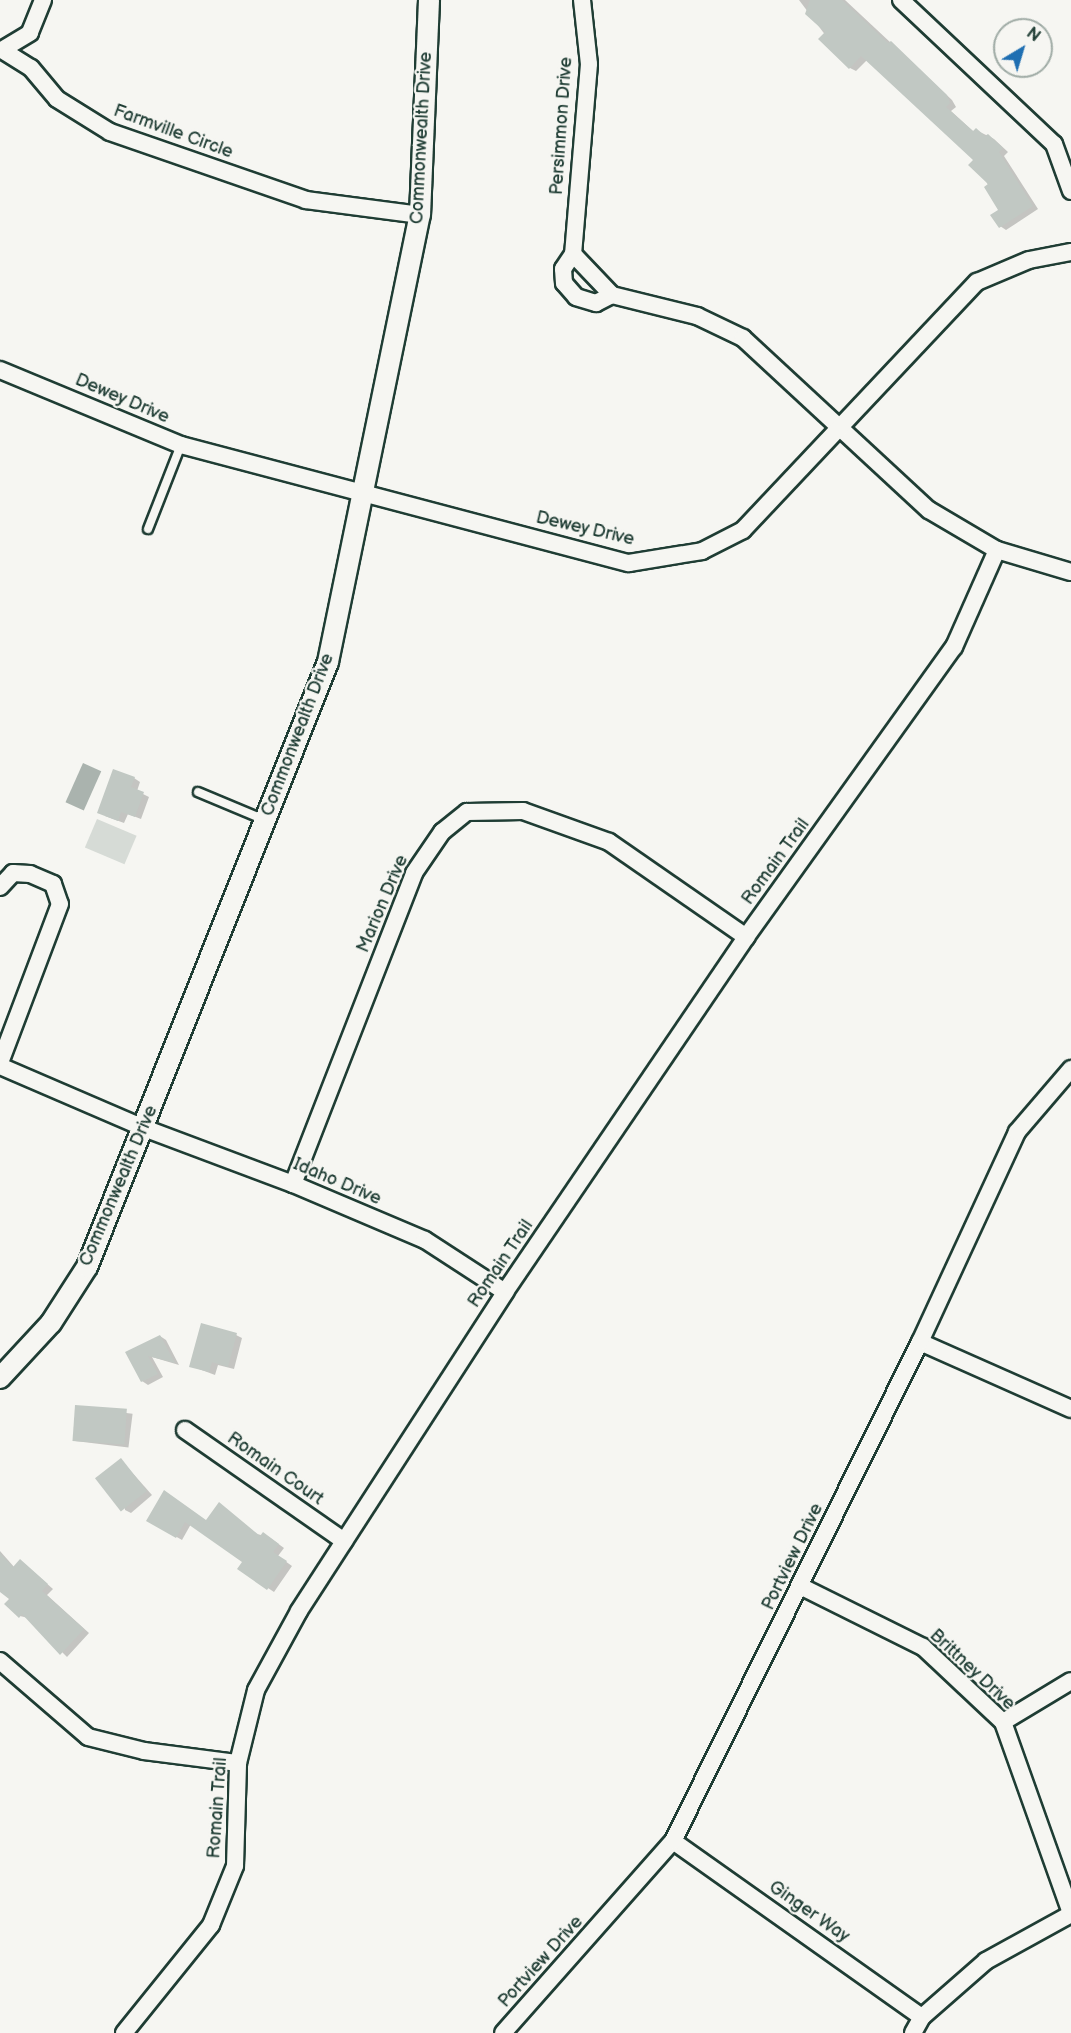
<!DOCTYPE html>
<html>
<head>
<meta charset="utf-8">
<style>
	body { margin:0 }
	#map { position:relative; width:1071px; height:2033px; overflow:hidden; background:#f6f6f2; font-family:"Balsamiq Sans",sans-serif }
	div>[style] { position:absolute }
	.green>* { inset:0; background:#d6dbd6; transform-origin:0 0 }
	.water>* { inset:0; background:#aab3ae; transform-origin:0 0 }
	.shadow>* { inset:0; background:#0003; transform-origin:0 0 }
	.building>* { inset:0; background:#c1c8c3; transform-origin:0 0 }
	.roads { filter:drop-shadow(2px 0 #1f3d34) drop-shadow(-2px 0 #1f3d34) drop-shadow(0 2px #1f3d34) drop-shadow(0 -2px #1f3d34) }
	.service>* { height:8px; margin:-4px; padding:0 4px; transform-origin:4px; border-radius:4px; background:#f6f6f2 }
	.minor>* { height:16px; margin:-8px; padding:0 8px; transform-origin:8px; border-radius:8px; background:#f6f6f2 }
	.tertiary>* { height:20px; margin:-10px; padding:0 10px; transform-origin:10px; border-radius:10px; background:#f6f6f2 }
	span { translate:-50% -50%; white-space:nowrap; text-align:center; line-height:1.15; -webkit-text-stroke:4.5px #f6f6f2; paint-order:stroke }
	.street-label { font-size:18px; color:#1f3d34 }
	.north { position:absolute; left:993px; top:18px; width:60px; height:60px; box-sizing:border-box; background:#f6f6f2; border:2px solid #a0aca6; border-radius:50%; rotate:38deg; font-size:16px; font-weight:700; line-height:24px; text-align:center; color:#1f3d34 }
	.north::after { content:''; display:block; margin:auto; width:21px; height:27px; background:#1f6fb2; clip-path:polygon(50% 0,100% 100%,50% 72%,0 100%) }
</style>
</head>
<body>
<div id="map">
	<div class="green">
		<div style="left:97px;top:819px;width:43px;height:31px;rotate:23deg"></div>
	</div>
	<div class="water">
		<div style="left:83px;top:763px;width:20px;height:43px;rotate:24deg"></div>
	</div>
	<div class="shadow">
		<div style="clip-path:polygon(799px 0,845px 0,952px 100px,956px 107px,951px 111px,974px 132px,976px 130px,994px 139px,1008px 152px,1004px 156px,1038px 209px,1006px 230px,1000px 226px,1000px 210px,976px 160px,867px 60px,856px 71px,850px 68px)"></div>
		<div style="clip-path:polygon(134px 778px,140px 782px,137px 791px,149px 797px,141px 819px,128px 814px,124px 823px,105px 816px)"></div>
		<div style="clip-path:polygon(236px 1335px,242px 1338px,234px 1369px,218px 1365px,215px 1375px,191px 1366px)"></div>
		<div style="clip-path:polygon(160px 1336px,166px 1340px,179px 1365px,152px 1357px,163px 1377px,148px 1385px,142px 1381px,127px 1353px)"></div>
		<div style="left:77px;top:1407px;width:56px;height:34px;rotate:7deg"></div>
		<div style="clip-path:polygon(121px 1460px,152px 1495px,131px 1513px,125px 1510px)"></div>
		<div style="clip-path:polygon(149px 1521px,207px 1522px,269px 1537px,284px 1548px,278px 1556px,292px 1566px,274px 1592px,239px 1569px,244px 1561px,191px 1524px,182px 1540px)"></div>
		<div style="clip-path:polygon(0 1551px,15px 1568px,21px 1561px,53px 1589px,47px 1595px,89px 1633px,67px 1657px,28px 1618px,20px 1616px,11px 1599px,0 1590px)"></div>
	</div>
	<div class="building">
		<div style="clip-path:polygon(810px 0,842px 0,888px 43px,891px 41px,947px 95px,950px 103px,946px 107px,973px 131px,976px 128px,985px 136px,988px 134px,1003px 148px,999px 152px,1033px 206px,999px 228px,990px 215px,998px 210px,984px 187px,988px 184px,968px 165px,973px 160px,861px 56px,849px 69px,818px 39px,825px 32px,805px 14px)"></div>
		<div style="clip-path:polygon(113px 769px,135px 777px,131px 787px,144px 792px,135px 817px,121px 812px,118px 821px,97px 813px)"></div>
		<div style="clip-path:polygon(201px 1323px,237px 1333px,228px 1367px,212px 1362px,209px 1372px,189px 1367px)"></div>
		<div style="clip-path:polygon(160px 1335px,175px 1363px,148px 1356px,158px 1374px,141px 1382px,125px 1352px)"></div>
		<div style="left:75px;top:1405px;width:52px;height:36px;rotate:4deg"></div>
		<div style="left:121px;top:1458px;width:42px;height:33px;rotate:52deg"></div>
		<div style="clip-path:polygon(164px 1490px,206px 1520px,219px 1502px,260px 1536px,263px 1532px,279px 1544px,273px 1552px,287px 1561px,267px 1590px,237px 1569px,242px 1562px,185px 1522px,176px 1538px,146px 1521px)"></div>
		<div style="clip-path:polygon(0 1553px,13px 1567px,20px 1559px,48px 1584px,42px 1591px,84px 1629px,60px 1655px,22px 1614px,19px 1618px,4px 1604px,9px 1599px,0 1592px)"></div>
	</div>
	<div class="roads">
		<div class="service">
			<div style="left:148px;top:529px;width:90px;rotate:-68.6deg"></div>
			<div style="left:198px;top:792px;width:73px;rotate:22.7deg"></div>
		</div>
		<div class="minor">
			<div style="left:43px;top:0;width:35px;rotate:112deg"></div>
			<div style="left:30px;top:33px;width:33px;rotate:149deg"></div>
			<div style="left:2px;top:50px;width:34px;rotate:32deg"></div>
			<div style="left:31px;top:68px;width:40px;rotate:50deg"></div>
			<div style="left:57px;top:99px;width:62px;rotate:31.9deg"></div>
			<div style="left:110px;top:132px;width:207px;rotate:19.1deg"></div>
			<div style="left:306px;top:200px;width:115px;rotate:7.5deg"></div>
			<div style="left:582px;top:0;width:64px;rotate:83.8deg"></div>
			<div style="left:589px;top:64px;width:191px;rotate:94.8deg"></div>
			<div style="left:573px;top:254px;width:57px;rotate:46.4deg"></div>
			<div style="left:612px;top:295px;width:88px;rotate:13.9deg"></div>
			<div style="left:697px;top:316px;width:51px;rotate:25.6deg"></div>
			<div style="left:743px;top:338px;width:253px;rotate:42.8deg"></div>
			<div style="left:929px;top:510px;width:79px;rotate:30.5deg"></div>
			<div style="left:997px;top:550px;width:77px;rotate:16.6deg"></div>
			<div style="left:901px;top:0;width:210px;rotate:43.3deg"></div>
			<div style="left:1054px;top:144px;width:50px;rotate:70.1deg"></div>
			<div style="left:573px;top:254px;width:18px;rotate:124deg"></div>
			<div style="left:563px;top:269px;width:14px;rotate:86deg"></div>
			<div style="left:564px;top:283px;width:18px;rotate:49deg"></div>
			<div style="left:576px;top:297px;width:21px;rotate:17deg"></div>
			<div style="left:596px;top:303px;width:18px;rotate:-27deg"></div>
			<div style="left:0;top:370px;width:196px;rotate:22.5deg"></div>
			<div style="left:181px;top:445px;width:463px;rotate:14.8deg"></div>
			<div style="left:629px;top:563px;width:74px;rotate:-9.3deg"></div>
			<div style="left:702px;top:551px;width:46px;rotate:-27.1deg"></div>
			<div style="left:743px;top:530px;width:341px;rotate:-46.7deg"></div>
			<div style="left:977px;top:282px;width:56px;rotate:-22.9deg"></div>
			<div style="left:1029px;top:260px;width:43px;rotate:-10.8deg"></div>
			<div style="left:0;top:887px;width:19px;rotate:-47deg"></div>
			<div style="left:13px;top:873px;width:17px;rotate:3deg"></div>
			<div style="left:30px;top:874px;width:25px;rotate:23deg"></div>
			<div style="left:53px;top:884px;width:21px;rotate:71deg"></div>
			<div style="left:60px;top:904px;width:170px;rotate:110.7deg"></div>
			<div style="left:0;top:1066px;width:157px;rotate:23.3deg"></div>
			<div style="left:144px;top:1128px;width:159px;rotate:20.6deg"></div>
			<div style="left:293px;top:1184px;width:143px;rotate:23deg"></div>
			<div style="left:425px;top:1240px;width:95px;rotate:33deg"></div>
			<div style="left:293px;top:1184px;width:334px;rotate:-68.7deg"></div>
			<div style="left:414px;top:873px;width:50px;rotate:-55.7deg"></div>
			<div style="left:442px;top:832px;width:32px;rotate:-39deg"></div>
			<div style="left:467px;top:812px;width:56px;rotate:-1deg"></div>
			<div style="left:523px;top:811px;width:91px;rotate:19.8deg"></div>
			<div style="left:609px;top:842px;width:167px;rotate:34.7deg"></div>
			<div style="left:920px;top:1342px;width:165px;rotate:23.9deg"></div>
			<div style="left:185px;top:1430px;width:194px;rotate:34.9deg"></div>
			<div style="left:800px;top:1586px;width:137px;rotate:26.4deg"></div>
			<div style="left:923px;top:1647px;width:110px;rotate:43.2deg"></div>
			<div style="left:1003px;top:1722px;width:203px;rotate:70.4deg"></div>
			<div style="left:0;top:1661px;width:116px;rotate:40.8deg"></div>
			<div style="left:88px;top:1737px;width:58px;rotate:14deg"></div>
			<div style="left:144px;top:1751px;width:95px;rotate:7.3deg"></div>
			<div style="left:1003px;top:1722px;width:79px;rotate:-31.1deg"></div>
			<div style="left:673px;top:1841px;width:305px;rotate:35.3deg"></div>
			<div style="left:124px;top:2033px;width:139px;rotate:-51.1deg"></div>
			<div style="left:211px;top:1925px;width:64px;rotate:-67.9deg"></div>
			<div style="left:235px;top:1866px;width:103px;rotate:-88.3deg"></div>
			<div style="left:238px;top:1763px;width:75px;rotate:-76.1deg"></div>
			<div style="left:256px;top:1690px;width:90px;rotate:-61.4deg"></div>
			<div style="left:299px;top:1611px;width:380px;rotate:-57.1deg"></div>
			<div style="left:505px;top:1292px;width:429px;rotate:-55.8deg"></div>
			<div style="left:746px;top:937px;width:357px;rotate:-54.4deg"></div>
			<div style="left:954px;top:647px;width:106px;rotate:-66.1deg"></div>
			<div style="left:503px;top:2033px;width:256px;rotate:-48.5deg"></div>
			<div style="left:673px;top:1841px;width:557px;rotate:-63.67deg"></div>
			<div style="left:920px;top:1342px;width:231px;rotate:-65.2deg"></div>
			<div style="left:1017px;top:1132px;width:83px;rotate:-49.4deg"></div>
			<div style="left:913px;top:2033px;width:18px;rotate:-61deg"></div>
			<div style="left:922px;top:2017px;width:85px;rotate:-41.2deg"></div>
			<div style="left:986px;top:1961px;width:97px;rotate:-28.9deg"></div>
		</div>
		<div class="tertiary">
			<div style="left:0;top:1378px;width:75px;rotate:-47.2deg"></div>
			<div style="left:51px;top:1323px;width:67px;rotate:-57.3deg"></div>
			<div style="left:87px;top:1267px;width:651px;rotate:-68.28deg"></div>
			<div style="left:328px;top:662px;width:456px;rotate:-78.4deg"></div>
			<div style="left:420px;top:215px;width:215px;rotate:-87.6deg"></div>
		</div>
	</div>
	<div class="street-label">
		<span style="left:562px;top:126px;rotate:-86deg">Persimmon Drive</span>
		<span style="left:173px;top:132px;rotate:20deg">Farmville Circle</span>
		<span style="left:422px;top:138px;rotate:-87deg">Commonwealth Drive</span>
		<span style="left:122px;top:399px;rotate:23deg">Dewey Drive</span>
		<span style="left:585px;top:529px;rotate:13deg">Dewey Drive</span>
		<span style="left:298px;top:735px;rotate:-69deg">Commonwealth Drive</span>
		<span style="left:776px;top:862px;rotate:-54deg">Romain Trail</span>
		<span style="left:383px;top:904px;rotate:-67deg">Marion Drive</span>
		<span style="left:337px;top:1182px;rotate:23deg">Idaho Drive</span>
		<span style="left:119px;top:1186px;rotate:-67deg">Commonwealth Drive</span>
		<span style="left:501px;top:1264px;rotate:-56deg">Romain Trail</span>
		<span style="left:275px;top:1469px;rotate:35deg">Romain Court</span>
		<span style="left:793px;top:1557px;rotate:-64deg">Portview Drive</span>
		<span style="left:972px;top:1670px;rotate:43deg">Brittney Drive</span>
		<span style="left:218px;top:1808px;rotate:-86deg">Romain Trail</span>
		<span style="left:809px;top:1912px;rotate:35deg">Ginger Way</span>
		<span style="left:541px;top:1962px;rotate:-48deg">Portview Drive</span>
	</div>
	<div class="north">N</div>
</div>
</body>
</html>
